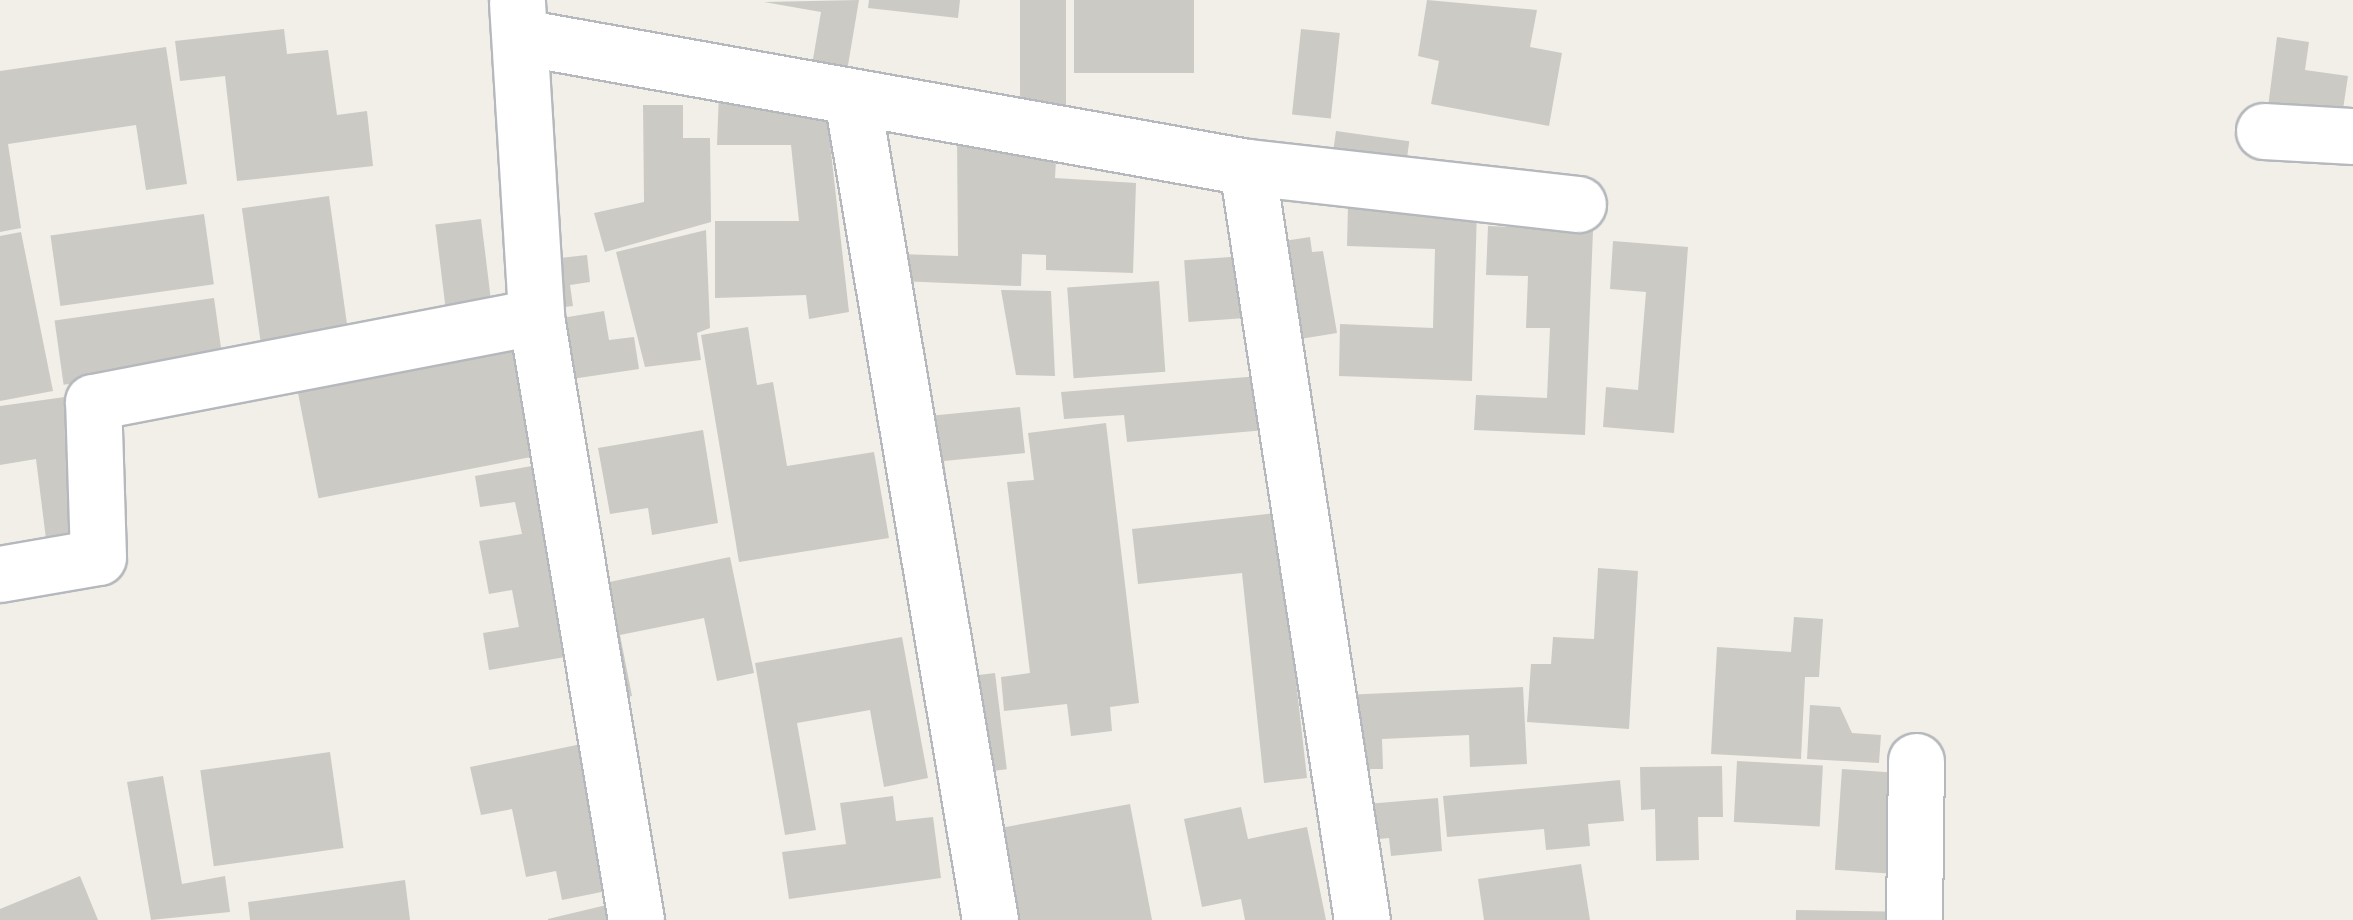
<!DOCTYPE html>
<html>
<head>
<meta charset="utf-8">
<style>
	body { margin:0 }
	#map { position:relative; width:2353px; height:920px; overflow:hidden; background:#f1efe8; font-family:Jost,sans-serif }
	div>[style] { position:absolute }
	.building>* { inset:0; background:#cccac5; transform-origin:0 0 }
	.roads { filter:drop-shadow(2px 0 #b5b8bc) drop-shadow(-2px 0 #b5b8bc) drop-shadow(0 2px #b5b8bc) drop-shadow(0 -2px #b5b8bc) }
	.minor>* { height:55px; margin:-27.5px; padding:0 27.5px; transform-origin:27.5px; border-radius:27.5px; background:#fff }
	span { translate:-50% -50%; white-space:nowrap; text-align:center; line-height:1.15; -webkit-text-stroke:8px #fff; paint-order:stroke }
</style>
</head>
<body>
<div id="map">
	<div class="building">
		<div style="clip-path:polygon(859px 0,846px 77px,811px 71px,821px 12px,764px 2px)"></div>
		<div style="clip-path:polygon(869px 0,960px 0,958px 18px,868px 8px)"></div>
		<div style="left:1020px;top:0;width:46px;height:115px"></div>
		<div style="left:1074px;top:0;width:120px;height:73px"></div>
		<div style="clip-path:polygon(1427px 0,1537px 10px,1530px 47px,1562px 53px,1549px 126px,1431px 104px,1439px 61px,1418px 56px)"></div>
		<div style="clip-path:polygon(284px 29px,287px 54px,328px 50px,337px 115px,367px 111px,373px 166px,237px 181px,225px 76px,180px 81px,175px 41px)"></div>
		<div style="left:1301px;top:29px;width:39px;height:86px;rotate:6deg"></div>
		<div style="clip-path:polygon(2277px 37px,2309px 42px,2305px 70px,2348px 76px,2342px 116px,2268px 107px)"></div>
		<div style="clip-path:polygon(166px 47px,187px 184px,146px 190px,136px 125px,8px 144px,21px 228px,0 232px,0 71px)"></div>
		<div style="clip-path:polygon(719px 91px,825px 99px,849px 312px,809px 319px,806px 295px,715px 298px,715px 221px,799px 221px,791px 145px,717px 145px)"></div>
		<div style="clip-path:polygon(643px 105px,683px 105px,683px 138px,710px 138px,711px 222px,605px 252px,594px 213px,644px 202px)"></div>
		<div style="left:1336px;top:131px;width:74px;height:36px;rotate:8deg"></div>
		<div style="clip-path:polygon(957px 138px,1057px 143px,1055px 178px,1136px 183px,1133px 273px,1046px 270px,1046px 255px,1022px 254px,1021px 286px,899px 281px,900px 254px,958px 256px)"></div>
		<div style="left:329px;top:196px;width:150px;height:88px;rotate:82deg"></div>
		<div style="clip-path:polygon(1348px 206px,1477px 210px,1472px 381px,1339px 376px,1340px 324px,1433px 328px,1435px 249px,1347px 246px)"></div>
		<div style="left:204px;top:214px;width:71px;height:155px;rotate:82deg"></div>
		<div style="left:481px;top:219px;width:101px;height:46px;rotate:83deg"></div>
		<div style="clip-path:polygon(1488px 226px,1593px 230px,1585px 435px,1474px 430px,1476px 395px,1547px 398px,1550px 328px,1526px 328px,1528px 276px,1486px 275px)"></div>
		<div style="clip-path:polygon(706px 230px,710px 328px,697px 333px,701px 360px,645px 367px,616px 252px)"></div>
		<div style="clip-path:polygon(21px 232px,53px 391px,0 401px,0 236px)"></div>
		<div style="clip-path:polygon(1310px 237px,1312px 252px,1323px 251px,1337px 333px,1294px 340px,1277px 242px)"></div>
		<div style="clip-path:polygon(1613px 241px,1688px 247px,1674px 433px,1603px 427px,1606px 387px,1638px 390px,1646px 292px,1610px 289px)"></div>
		<div style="clip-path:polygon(587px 255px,590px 282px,570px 285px,573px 306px,548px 309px,542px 260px)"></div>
		<div style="left:1259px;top:255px;width:62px;height:75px;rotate:86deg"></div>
		<div style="left:1159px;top:281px;width:91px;height:92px;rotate:86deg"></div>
		<div style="clip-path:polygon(1001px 290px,1051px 291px,1055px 376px,1016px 375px)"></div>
		<div style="left:214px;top:298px;width:65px;height:161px;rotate:82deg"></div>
		<div style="clip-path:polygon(604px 311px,609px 340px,634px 337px,639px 369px,565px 380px,556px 319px)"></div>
		<div style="clip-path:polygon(748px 327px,757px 385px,773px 382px,787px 466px,874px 452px,889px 538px,739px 562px,701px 335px)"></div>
		<div style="left:520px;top:340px;width:117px;height:228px;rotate:79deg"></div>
		<div style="clip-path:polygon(1272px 375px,1266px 430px,1127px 442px,1124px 415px,1064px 419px,1061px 392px)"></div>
		<div style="clip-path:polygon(72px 396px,89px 535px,46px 539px,36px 459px,0 465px,0 406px)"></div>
		<div style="clip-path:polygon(1020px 407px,1025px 453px,944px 461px,946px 476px,913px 479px,908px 418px)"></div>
		<div style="clip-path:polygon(1106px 423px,1139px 703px,1110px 707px,1112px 731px,1071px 736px,1067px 704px,1004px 711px,1001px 677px,1030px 673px,1007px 482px,1034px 480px,1028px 433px)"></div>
		<div style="clip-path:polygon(703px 430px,718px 523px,652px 535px,648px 508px,610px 514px,598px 448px)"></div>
		<div style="clip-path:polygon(543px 464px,577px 655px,489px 670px,483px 633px,519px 627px,512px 590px,489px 594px,479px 541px,522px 534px,515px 502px,480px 507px,475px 476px)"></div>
		<div style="clip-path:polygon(1277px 513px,1307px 778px,1264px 783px,1242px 573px,1138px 584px,1132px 529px)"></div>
		<div style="clip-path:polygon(730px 557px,754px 673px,717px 681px,704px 618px,620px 635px,632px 696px,614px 699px,590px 586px)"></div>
		<div style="clip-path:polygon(1598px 568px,1638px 571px,1629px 729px,1527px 722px,1531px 664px,1551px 664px,1553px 637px,1594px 639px)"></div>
		<div style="clip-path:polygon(1794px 617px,1823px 619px,1819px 677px,1805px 677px,1801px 759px,1711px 754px,1717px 647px,1791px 652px)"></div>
		<div style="clip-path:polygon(902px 637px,928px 778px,884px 787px,870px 710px,797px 723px,816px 830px,785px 835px,755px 663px)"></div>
		<div style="left:995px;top:673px;width:97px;height:35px;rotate:83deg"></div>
		<div style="clip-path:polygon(1523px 687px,1527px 764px,1470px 767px,1469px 735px,1382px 739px,1383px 769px,1368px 769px,1370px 799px,1343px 695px)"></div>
		<div style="clip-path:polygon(1810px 705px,1840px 707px,1852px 733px,1881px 735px,1879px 763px,1807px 759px)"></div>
		<div style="clip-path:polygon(591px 742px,621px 888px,562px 900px,556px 871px,526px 877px,512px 809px,481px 815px,470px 767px)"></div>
		<div style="left:330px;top:752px;width:97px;height:131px;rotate:82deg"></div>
		<div style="left:1737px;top:761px;width:86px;height:61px;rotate:3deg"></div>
		<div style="clip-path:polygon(1722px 766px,1723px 817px,1698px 817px,1699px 860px,1656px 861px,1655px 809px,1641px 810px,1640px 767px)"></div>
		<div style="left:1842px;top:769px;width:57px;height:101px;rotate:4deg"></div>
		<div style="clip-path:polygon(163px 776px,182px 884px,225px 876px,230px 912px,151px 920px,127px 782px)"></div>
		<div style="clip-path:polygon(1620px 780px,1624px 821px,1588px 824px,1590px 846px,1546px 850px,1544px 829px,1447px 837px,1443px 796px)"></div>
		<div style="clip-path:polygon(893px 796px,896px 821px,933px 817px,941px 878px,789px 899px,782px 852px,846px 844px,840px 803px)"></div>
		<div style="clip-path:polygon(1438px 798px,1442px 851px,1391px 856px,1389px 838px,1359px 841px,1355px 805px)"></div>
		<div style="clip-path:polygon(1130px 804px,1152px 920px,1012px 920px,995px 829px)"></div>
		<div style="clip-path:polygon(1241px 807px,1248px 839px,1307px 827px,1326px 920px,1245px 920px,1241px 899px,1202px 907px,1184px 819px)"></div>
		<div style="clip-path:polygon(1581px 864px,1590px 920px,1484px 920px,1478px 879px)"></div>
		<div style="clip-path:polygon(80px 876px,98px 920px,0 920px,0 909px)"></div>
		<div style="clip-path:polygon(405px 880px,410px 920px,250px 920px,248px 902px)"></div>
		<div style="clip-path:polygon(619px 902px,624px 920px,548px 920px,548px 919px)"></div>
		<div style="left:1796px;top:910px;width:90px;height:10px;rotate:1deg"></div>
	</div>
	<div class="roads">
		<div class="minor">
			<div style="left:517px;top:2px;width:316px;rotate:86.5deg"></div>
			<div style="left:536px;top:317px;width:611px;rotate:80.58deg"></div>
			<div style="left:521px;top:37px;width:738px;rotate:10.15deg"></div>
			<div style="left:1247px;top:167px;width:333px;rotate:6.4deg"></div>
			<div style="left:852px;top:98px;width:834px;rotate:80.47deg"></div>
			<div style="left:2264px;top:131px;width:89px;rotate:3.2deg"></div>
			<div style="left:1247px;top:167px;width:762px;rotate:81.32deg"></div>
			<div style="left:0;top:574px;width:99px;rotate:-9.8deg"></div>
			<div style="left:98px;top:557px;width:155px;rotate:-91.8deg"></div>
			<div style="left:93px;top:402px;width:451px;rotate:-10.9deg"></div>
			<div style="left:1914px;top:920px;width:159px;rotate:-89.3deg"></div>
		</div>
	</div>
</div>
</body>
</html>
